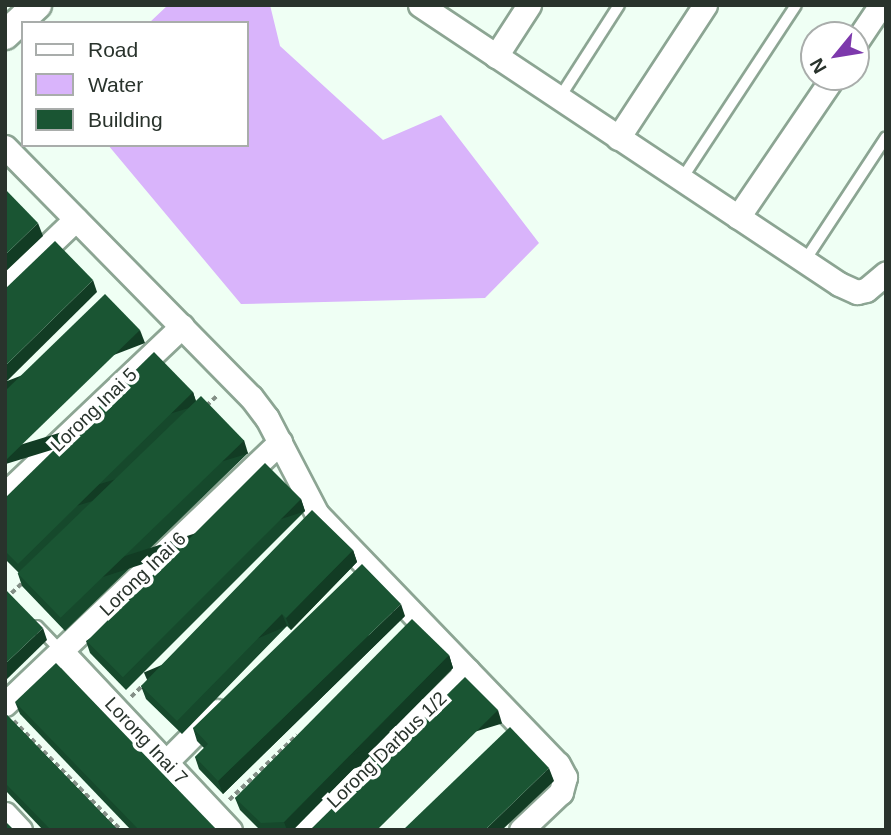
<!DOCTYPE html>
<html>
<head>
<meta charset="utf-8">
<style>
	body { margin:0 }
	#map { position:relative; width:891px; height:835px; overflow:hidden; background:#effff4; font-family:Helvetica,sans-serif }
	div>[style] { position:absolute }
	.water>* { inset:0; background:#d9b4fb }
	.path>* { height:3.5px; margin-top:-1.75px; transform-origin:0; background:repeating-linear-gradient(90deg,#838f86 0 5px,transparent 0 8.5px) }
	.roads { filter:drop-shadow(2px 0 #8ca593) drop-shadow(-2px 0 #8ca593) drop-shadow(0 2px #8ca593) drop-shadow(0 -2px #8ca593) }
	.service>* { height:10px; margin:-5px; padding:0 5px; transform-origin:5px; border-radius:5px; background:#fff }
	.minor>* { height:23px; margin:-11.5px; padding:0 11.5px; transform-origin:11.5px; border-radius:11.5px; background:#fff }
	.tertiary>* { height:28px; margin:-14px; padding:0 14px; transform-origin:14px; border-radius:14px; background:#fff }
	.wall>* { inset:0; background:#16492c }
	.shaded-wall>* { inset:0; background:#123c24; transform-origin:0 0 }
	.building>* { inset:0; background:#1a5533; transform-origin:0 0 }
	span { translate:-50% -50%; white-space:nowrap; text-align:center; line-height:1.15; -webkit-text-stroke:7px #fff; paint-order:stroke }
	.street-label { font-size:19px; color:#29332c }
	.frame { position:absolute; inset:0; border:7px solid #29332c; pointer-events:none }
	.legend { position:absolute; left:21px; top:21px; width:228px; height:126px; box-sizing:border-box; background:#fff; border:2px solid #a9adab; margin:0; padding:9px 12px; list-style:none; font-size:21px; color:#29332c }
	.legend li { display:flex; align-items:center; gap:14px; height:35px }
	.legend b { width:35px; border:2px solid #a9adab }
	.north { position:absolute; left:800px; top:21px; width:70px; height:70px; box-sizing:border-box; background:#fff; border:2px solid #a9adab; border-radius:50%; rotate:240deg; font-size:19px; font-weight:700; line-height:28px; text-align:center; color:#29332c }
	.north::after { content:''; display:block; margin:auto; width:24px; height:32px; background:#7d39ac; clip-path:polygon(50% 0,100% 100%,50% 72%,0 100%) }
</style>
</head>
<body>
<div id="map">
	<div class="water">
		<div style="clip-path:polygon(168px 5px,270px 5px,280px 46px,383px 140px,441px 115px,539px 243px,485px 298px,241px 304px,108px 145px,247px 145px,247px 23px,149px 23px)"></div>
	</div>
	<div class="path">
		<div style="left:206px;top:406px;width:16px;rotate:-43deg"></div>
		<div style="left:5px;top:599px;width:26px;rotate:-43deg"></div>
		<div style="left:131px;top:697px;width:17px;rotate:-45deg"></div>
		<div style="left:14px;top:721px;width:153px;rotate:45.5deg"></div>
		<div style="left:229px;top:800px;width:94px;rotate:-43.7deg"></div>
	</div>
	<div class="roads">
		<div class="service">
			<div style="left:560px;top:97px;width:109px;rotate:-57.3deg"></div>
			<div style="left:681px;top:180px;width:209px;rotate:-56.7deg"></div>
			<div style="left:804px;top:262px;width:149px;rotate:-56.7deg"></div>
			<div style="left:37px;top:626px;width:36px;rotate:46deg"></div>
		</div>
		<div class="minor">
			<div style="left:420px;top:5px;width:503px;rotate:33.66deg"></div>
			<div style="left:839px;top:284px;width:20px;rotate:24deg"></div>
			<div style="left:857px;top:292px;width:9px;rotate:-13deg"></div>
			<div style="left:866px;top:290px;width:26px;rotate:-40deg"></div>
			<div style="left:856px;top:42px;width:45px;rotate:-56deg"></div>
			<div style="left:496px;top:56px;width:61px;rotate:-57.1deg"></div>
			<div style="left:618px;top:138px;width:159px;rotate:-56.8deg"></div>
			<div style="left:5px;top:147px;width:351px;rotate:45.5deg"></div>
			<div style="left:251px;top:397px;width:26px;rotate:53deg"></div>
			<div style="left:267px;top:418px;width:108px;rotate:62.5deg"></div>
			<div style="left:317px;top:514px;width:347px;rotate:46.1deg"></div>
			<div style="left:558px;top:764px;width:15px;rotate:62deg"></div>
			<div style="left:565px;top:777px;width:16px;rotate:105deg"></div>
			<div style="left:561px;top:792px;width:55px;rotate:136.5deg"></div>
			<div style="left:738px;top:217px;width:169px;rotate:-55.8deg"></div>
			<div style="left:5px;top:287px;width:98px;rotate:-43.8deg"></div>
			<div style="left:5px;top:494px;width:244px;rotate:-43.5deg"></div>
			<div style="left:62px;top:652px;width:245px;rotate:46.7deg"></div>
			<div style="left:5px;top:704px;width:380px;rotate:-43.6deg"></div>
			<div style="left:166px;top:762px;width:72px;rotate:-45deg"></div>
			<div style="left:5px;top:814px;width:22px;rotate:47deg"></div>
			<div style="left:305px;top:830px;width:228px;rotate:-44.5deg"></div>
		</div>
		<div class="tertiary">
			<div style="left:5px;top:35px;width:44px;rotate:-43.2deg"></div>
		</div>
	</div>
	<div class="wall">
		<div style="clip-path:polygon(193px 392px,196px 401px,248px 453px,65px 631px,22px 586px,18px 574px,19px 573px,5px 559px,5px 498px)"></div>
		<div style="clip-path:polygon(301px 499px,305px 511px,126px 690px,90px 653px,86px 641px)"></div>
		<div style="clip-path:polygon(353px 550px,357px 562px,291px 630px,287px 626px,182px 734px,146px 699px,141px 686px)"></div>
		<div style="clip-path:polygon(405px 616px,223px 794px,199px 769px,195px 757px,204px 748px,197px 741px,193px 728px)"></div>
		<div style="clip-path:polygon(449px 655px,453px 668px,293px 830px,260px 830px,240px 810px,235px 798px)"></div>
		<div style="clip-path:polygon(15px 702px,217px 830px,131px 830px,20px 714px)"></div>
		<div style="clip-path:polygon(5px 713px,118px 830px,43px 830px,5px 790px)"></div>
	</div>
	<div class="shaded-wall">
		<div style="clip-path:polygon(38px 223px,43px 236px,5px 272px,5px 255px)"></div>
		<div style="clip-path:polygon(93px 280px,97px 292px,5px 383px,5px 366px)"></div>
		<div style="left:140px;top:330px;width:14px;height:188px;rotate:69deg"></div>
		<div style="left:193px;top:392px;width:14px;height:245px;rotate:73deg"></div>
		<div style="left:244px;top:440px;width:14px;height:255px;rotate:73deg"></div>
		<div style="left:301px;top:499px;width:13px;height:252px;rotate:72deg"></div>
		<div style="clip-path:polygon(353px 550px,357px 562px,291px 630px,286px 618px)"></div>
		<div style="clip-path:polygon(401px 604px,405px 616px,223px 794px,218px 781px)"></div>
		<div style="left:282px;top:614px;width:13px;height:150px;rotate:67deg"></div>
		<div style="clip-path:polygon(43px 628px,47px 640px,5px 681px,5px 664px)"></div>
		<div style="clip-path:polygon(449px 655px,453px 668px,293px 830px,287px 830px,284px 822px)"></div>
		<div style="left:498px;top:710px;width:14px;height:170px;rotate:73deg"></div>
		<div style="clip-path:polygon(549px 768px,554px 781px,502px 830px,485px 830px)"></div>
	</div>
	<div class="building">
		<div style="clip-path:polygon(5px 189px,38px 223px,5px 255px)"></div>
		<div style="clip-path:polygon(55px 241px,93px 280px,5px 366px,5px 289px)"></div>
		<div style="clip-path:polygon(105px 294px,140px 330px,5px 461px,5px 391px)"></div>
		<div style="clip-path:polygon(154px 352px,193px 392px,18px 564px,5px 551px,5px 498px)"></div>
		<div style="left:201px;top:396px;width:62px;height:255px;rotate:46deg"></div>
		<div style="left:265px;top:463px;width:51px;height:252px;rotate:45deg"></div>
		<div style="clip-path:polygon(312px 510px,353px 550px,286px 618px,282px 614px,177px 721px,141px 686px)"></div>
		<div style="clip-path:polygon(362px 564px,401px 604px,218px 781px,195px 757px,208px 744px,193px 728px)"></div>
		<div style="clip-path:polygon(5px 589px,43px 628px,5px 664px)"></div>
		<div style="clip-path:polygon(412px 619px,449px 655px,284px 822px,261px 823px,235px 798px)"></div>
		<div style="clip-path:polygon(56px 663px,217px 830px,139px 830px,15px 702px)"></div>
		<div style="clip-path:polygon(465px 677px,498px 710px,377px 830px,310px 830px)"></div>
		<div style="clip-path:polygon(5px 713px,118px 830px,51px 830px,5px 783px)"></div>
		<div style="clip-path:polygon(510px 727px,549px 768px,485px 830px,403px 830px)"></div>
		<div style="clip-path:polygon(5px 821px,14px 830px,5px 830px)"></div>
	</div>
	<div class="street-label">
		<span style="left:94px;top:410px;rotate:-44deg">Lorong Inai 5</span>
		<span style="left:143px;top:574px;rotate:-44deg">Lorong Inai 6</span>
		<span style="left:146px;top:741px;rotate:47deg">Lorong Inai 7</span>
		<span style="left:387px;top:750px;rotate:-44deg">Lorong Darbus 1/2</span>
	</div>
	<div class="frame"></div>
	<ul class="legend">
	<li><b style="height:9px;background:#fff"></b>Road</li>
	<li><b style="height:19px;background:#d9b4fb"></b>Water</li>
	<li><b style="height:19px;background:#1a5533"></b>Building</li>
	</ul>
	<div class="north">N</div>
</div>
</body>
</html>
